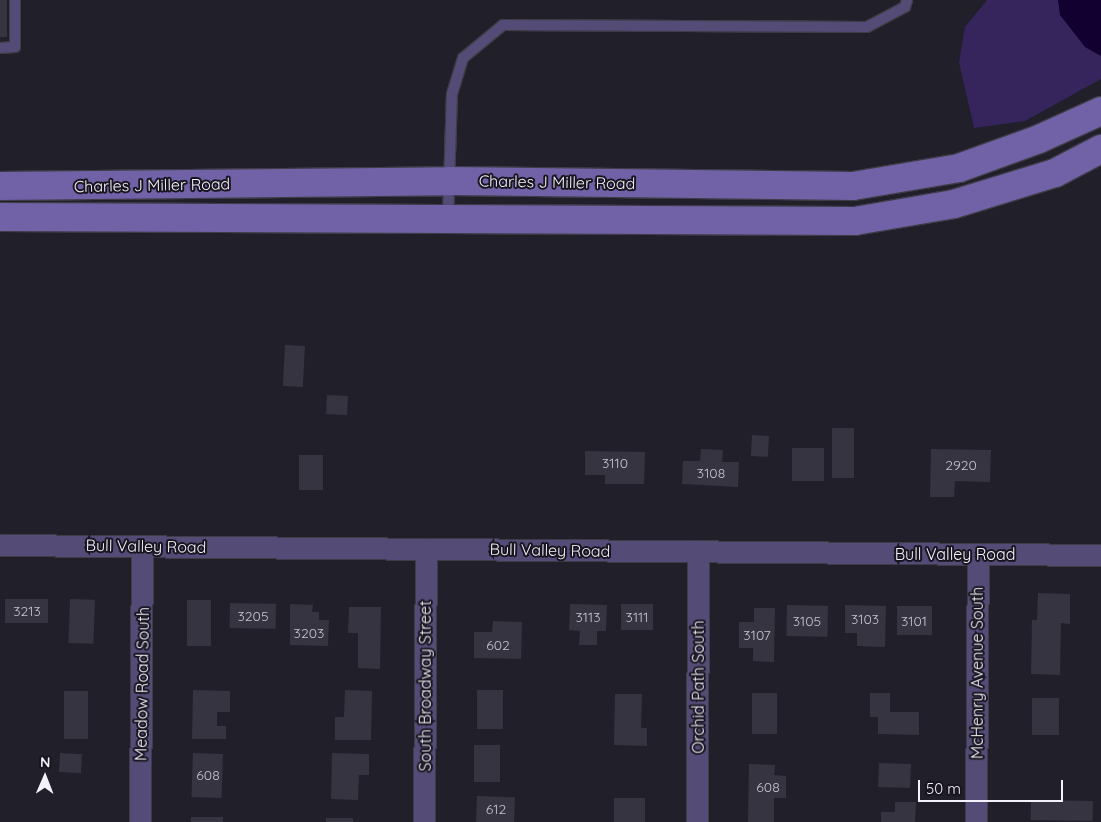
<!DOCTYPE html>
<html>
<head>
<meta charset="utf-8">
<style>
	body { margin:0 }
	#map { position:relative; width:1101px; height:822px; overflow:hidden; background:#211f2a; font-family:Quicksand,sans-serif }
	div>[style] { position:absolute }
	.green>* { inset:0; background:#35255c }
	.water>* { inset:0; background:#110030 }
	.building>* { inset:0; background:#363441; transform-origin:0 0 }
	.roads { filter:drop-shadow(1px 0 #3e3d47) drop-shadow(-1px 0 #3e3d47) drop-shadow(0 1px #3e3d47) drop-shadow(0 -1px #3e3d47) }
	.lane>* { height:10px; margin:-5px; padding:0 5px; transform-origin:5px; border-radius:5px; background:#544b76 }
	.street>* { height:21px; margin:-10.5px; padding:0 10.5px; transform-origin:10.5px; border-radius:10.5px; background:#544b76 }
	.secondary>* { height:28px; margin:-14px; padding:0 14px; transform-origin:14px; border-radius:14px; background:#7161a6 }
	span { translate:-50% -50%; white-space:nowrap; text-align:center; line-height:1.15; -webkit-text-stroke:4px #181520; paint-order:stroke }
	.number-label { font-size:14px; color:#c4c2cc }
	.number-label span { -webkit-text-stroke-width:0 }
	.street-label { font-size:16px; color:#f3f2fa }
	.north { position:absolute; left:20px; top:752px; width:50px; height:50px; -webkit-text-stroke:4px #181520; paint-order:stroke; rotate:1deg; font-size:14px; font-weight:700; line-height:20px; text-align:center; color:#f3f2fa }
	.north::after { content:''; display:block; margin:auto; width:18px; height:22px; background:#f3f2fa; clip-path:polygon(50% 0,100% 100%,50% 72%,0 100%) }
	.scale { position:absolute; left:918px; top:780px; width:145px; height:22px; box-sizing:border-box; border:2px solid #f3f2fa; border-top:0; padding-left:6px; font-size:15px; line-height:18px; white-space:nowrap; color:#f3f2fa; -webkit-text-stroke:4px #181520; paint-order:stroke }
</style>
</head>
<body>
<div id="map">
	<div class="green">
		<div style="clip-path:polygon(987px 0,1101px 0,1101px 79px,1025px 121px,974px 128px,959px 62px,965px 27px)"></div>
	</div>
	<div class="water">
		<div style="clip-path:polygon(1058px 0,1101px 0,1101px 56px,1085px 47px,1060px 15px)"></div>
	</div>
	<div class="building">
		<div style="left:0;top:0;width:7px;height:37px"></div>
		<div style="left:285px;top:345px;width:20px;height:41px;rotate:3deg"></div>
		<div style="left:327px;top:395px;width:21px;height:19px;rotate:3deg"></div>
		<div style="left:832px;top:428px;width:22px;height:50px"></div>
		<div style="left:752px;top:435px;width:17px;height:21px;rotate:3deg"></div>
		<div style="left:792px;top:448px;width:32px;height:33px"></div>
		<div style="clip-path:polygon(701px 449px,723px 450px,722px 462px,739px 462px,738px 487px,682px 484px,683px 461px,700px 461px)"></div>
		<div style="clip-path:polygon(931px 449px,991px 450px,990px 482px,955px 481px,954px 497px,930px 497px)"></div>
		<div style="clip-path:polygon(585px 451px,645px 452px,644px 484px,605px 484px,605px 475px,585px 475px)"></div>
		<div style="left:299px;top:455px;width:24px;height:35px"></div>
		<div style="clip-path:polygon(1038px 593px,1070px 594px,1070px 624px,1061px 623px,1060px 675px,1031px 674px,1032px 620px,1037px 620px)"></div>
		<div style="left:5px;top:599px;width:43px;height:24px"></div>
		<div style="left:70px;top:599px;width:25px;height:44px;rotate:2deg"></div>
		<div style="left:187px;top:600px;width:24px;height:46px"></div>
		<div style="left:230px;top:603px;width:46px;height:25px;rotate:1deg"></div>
		<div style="clip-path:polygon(290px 604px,313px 605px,312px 612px,319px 612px,319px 620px,329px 620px,328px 646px,290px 645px)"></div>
		<div style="clip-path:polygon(570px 604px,607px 605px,606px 631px,597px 631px,597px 645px,579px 645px,580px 631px,569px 630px)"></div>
		<div style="left:621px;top:604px;width:32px;height:26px"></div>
		<div style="left:787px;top:605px;width:41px;height:31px;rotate:1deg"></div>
		<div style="clip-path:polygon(845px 605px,886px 606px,885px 647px,857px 646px,857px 633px,845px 633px)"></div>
		<div style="left:897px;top:606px;width:35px;height:29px"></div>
		<div style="clip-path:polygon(349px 607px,381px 607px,380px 669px,358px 668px,358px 633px,348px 633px)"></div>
		<div style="clip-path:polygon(754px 608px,775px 608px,774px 662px,753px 661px,753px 648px,739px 648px,739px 622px,754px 622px)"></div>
		<div style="clip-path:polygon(493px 621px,522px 622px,521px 659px,474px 658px,474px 632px,492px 632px)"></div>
		<div style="clip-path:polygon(193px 690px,230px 691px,230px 712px,217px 712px,217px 726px,226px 726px,226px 739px,192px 739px)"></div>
		<div style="clip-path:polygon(345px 690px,372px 691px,371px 740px,335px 740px,335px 717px,344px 717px)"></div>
		<div style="left:477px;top:690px;width:26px;height:39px"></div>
		<div style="left:64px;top:691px;width:24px;height:48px"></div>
		<div style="left:752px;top:693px;width:25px;height:41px"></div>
		<div style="clip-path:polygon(870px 693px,890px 693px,890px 712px,919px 712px,919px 735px,878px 734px,878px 717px,870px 717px)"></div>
		<div style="clip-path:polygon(615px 694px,642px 694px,641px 728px,647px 728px,647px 746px,614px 745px)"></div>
		<div style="left:1032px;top:698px;width:27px;height:37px"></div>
		<div style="left:474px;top:745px;width:26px;height:37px"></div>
		<div style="left:60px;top:753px;width:22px;height:19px;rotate:3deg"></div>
		<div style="left:193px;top:753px;width:30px;height:44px;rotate:2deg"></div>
		<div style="clip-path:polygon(332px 753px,369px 754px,369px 775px,359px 775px,358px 800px,331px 799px)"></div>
		<div style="left:879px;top:763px;width:32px;height:24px;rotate:2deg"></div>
		<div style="clip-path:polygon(749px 764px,775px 765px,774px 775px,786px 776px,786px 798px,774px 798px,774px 822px,748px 822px)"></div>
		<div style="left:477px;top:796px;width:38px;height:26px;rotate:2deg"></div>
		<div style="left:614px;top:798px;width:31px;height:24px"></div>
		<div style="left:1031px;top:800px;width:62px;height:20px;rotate:1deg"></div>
		<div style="clip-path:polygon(895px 802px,916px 802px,915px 822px,881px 822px,881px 812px,895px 812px)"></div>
		<div style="left:191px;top:817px;width:32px;height:5px"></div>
		<div style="left:326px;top:818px;width:27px;height:4px"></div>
	</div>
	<div class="roads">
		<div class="lane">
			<div style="left:0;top:48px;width:15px;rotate:-4deg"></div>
			<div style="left:15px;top:47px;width:47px;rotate:-90deg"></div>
			<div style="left:448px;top:219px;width:125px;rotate:-88.2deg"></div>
			<div style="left:452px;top:94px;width:38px;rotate:-73deg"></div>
			<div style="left:463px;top:58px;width:52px;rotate:-39.5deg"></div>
			<div style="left:503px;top:25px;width:364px;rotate:0.3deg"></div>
			<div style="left:867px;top:27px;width:43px;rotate:-27.8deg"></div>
			<div style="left:905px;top:7px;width:7px;rotate:-74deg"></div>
		</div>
		<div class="street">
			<div style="left:0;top:545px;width:1101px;rotate:0.52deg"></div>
			<div style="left:140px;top:822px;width:276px;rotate:-89.6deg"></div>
			<div style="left:424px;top:822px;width:273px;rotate:-89.6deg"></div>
			<div style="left:697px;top:822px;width:270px;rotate:-89.8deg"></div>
			<div style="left:976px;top:822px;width:267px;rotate:-89.6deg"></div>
		</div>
		<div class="secondary">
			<div style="left:0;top:186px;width:450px;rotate:-0.6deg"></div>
			<div style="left:450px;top:181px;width:403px;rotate:0.7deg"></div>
			<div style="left:853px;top:186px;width:108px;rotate:-9.6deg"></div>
			<div style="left:959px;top:168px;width:85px;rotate:-19.9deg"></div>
			<div style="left:1039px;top:139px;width:68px;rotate:-24.3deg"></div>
			<div style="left:0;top:217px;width:855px;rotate:0.27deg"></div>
			<div style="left:855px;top:221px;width:100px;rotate:-9.7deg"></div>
			<div style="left:954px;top:204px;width:106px;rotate:-17.1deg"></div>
			<div style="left:1055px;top:173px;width:52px;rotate:-27.6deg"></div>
		</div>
	</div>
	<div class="number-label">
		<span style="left:615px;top:463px">3110</span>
		<span style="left:961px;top:465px">2920</span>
		<span style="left:711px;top:473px">3108</span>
		<span style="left:27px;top:611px">3213</span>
		<span style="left:253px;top:616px">3205</span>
		<span style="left:588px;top:617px">3113</span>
		<span style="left:637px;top:617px">3111</span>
		<span style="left:865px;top:619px">3103</span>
		<span style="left:807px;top:621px">3105</span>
		<span style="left:914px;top:621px">3101</span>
		<span style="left:309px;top:633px">3203</span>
		<span style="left:757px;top:635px">3107</span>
		<span style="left:498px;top:645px">602</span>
		<span style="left:208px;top:775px">608</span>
		<span style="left:768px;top:787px">608</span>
		<span style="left:496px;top:809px">612</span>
	</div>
	<div class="street-label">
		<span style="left:557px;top:182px;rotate:1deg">Charles J Miller Road</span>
		<span style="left:152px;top:185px;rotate:-1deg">Charles J Miller Road</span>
		<span style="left:146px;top:546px;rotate:1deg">Bull Valley Road</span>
		<span style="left:550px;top:550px;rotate:1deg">Bull Valley Road</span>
		<span style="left:955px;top:554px">Bull Valley Road</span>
		<span style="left:977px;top:673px;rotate:-90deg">McHenry Avenue South</span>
		<span style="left:142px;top:684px;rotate:-89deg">Meadow Road South</span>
		<span style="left:425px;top:686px;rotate:-90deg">South Broadway Street</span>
		<span style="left:698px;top:687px;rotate:-90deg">Orchid Path South</span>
	</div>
	<div class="north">N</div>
	<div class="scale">50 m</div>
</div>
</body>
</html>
